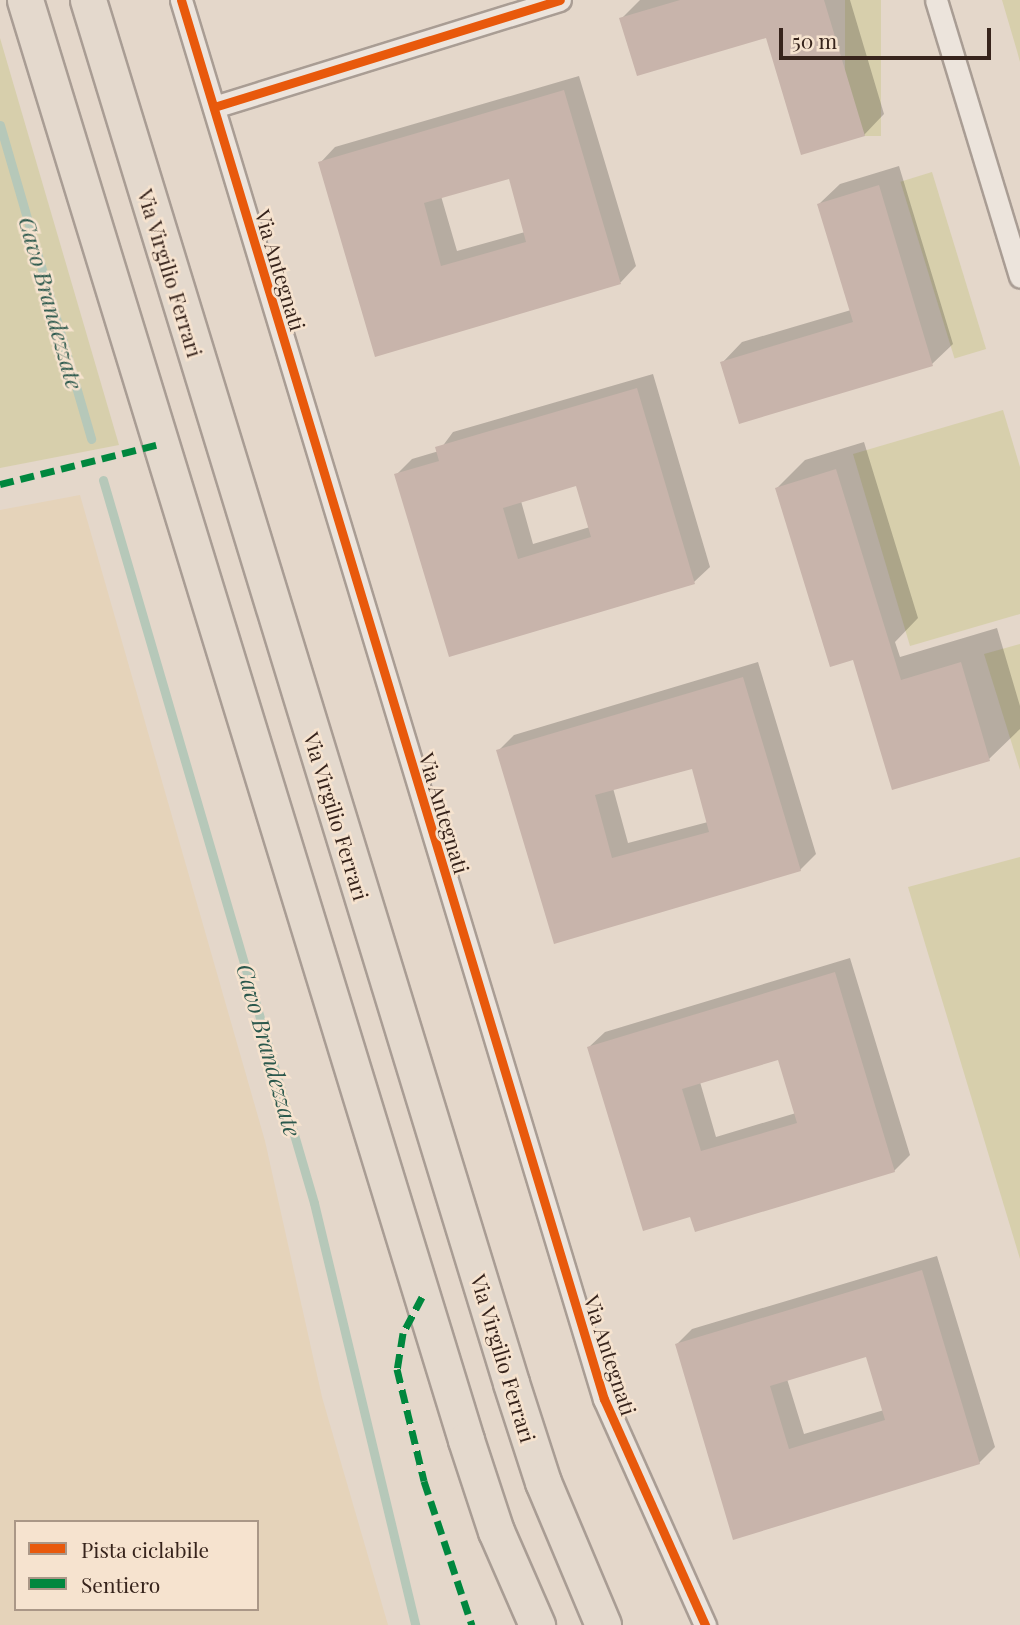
<!DOCTYPE html>
<html>
<head>
<meta charset="utf-8">
<style>
	body { margin:0 }
	#map { position:relative; width:1020px; height:1625px; overflow:hidden; background:#e4d7ca; font-family:"Playfair Display",serif }
	div>[style] { position:absolute }
	.farmland>* { inset:0; background:#e5d3ba }
	.green>* { inset:0; background:#d7cfac; transform-origin:0 0 }
	.shadow>* { inset:0; background:#0003 }
	.stream>* { height:9px; margin:-4.5px; padding:0 4.5px; transform-origin:4.5px; border-radius:4.5px; background:#b6c8b9 }
	.building>* { inset:0; background:#c8b4ab }
	.roads { filter:drop-shadow(2px 0 #a99d94) drop-shadow(-2px 0 #a99d94) drop-shadow(0 2px #a99d94) drop-shadow(0 -2px #a99d94) }
	.street>* { height:21px; margin:-10.5px; padding:0 10.5px; transform-origin:10.5px; border-radius:10.5px; background:#ece4dc }
	.primary>* { height:35px; margin:-17.5px; padding:0 17.5px; transform-origin:17.5px; border-radius:17.5px; background:#e4d9cd }
	.quiet>* { height:7px; margin-top:-3.5px; transform-origin:0; background:repeating-linear-gradient(90deg,#00873e 0 14px,transparent 0 21px) }
	.cycleway>* { height:9px; margin:-4.5px; padding:0 4.5px; transform-origin:4.5px; border-radius:4.5px; background:#e8590c }
	span { translate:-50% -50%; white-space:nowrap; text-align:center; line-height:1.15; -webkit-text-stroke:5px #f6e3cf; paint-order:stroke }
	.street-label { font-size:21px; color:#37241c }
	.water-label { font-size:23px; color:#2b584c; font-style:italic }
	.legend { position:absolute; left:14px; top:1520px; width:245px; height:91px; box-sizing:border-box; background:#f6e3cf; border:2px solid #aa9787; margin:0; padding:9px 12px; list-style:none; font-size:21px; color:#37241c }
	.legend li { display:flex; align-items:center; gap:14px; height:35px }
	.legend b { width:35px; border:2px solid #aa9787 }
	.scale { position:absolute; left:779px; top:28px; width:212px; height:32px; box-sizing:border-box; border:4px solid #37241c; border-top:0; padding-left:9px; font-size:21px; line-height:24px; white-space:nowrap; color:#37241c; -webkit-text-stroke:5px #f6e3cf; paint-order:stroke }
</style>
</head>
<body>
<div id="map">
	<div class="farmland">
		<div style="clip-path:polygon(evenodd,80px 495px,265px 1141px,322px 1397px,388px 1625px,0 1625px,0 510px,80px 495px,16px 1522px,257px 1522px,257px 1609px,16px 1609px,16px 1522px)"></div>
	</div>
	<div class="green">
		<div style="left:845px;top:0;width:36px;height:136px"></div>
		<div style="clip-path:polygon(1002px 0,1020px 0,1020px 62px,1017px 51px)"></div>
		<div style="clip-path:polygon(0 38px,119px 445px,0 468px)"></div>
		<div style="left:932px;top:172px;width:185px;height:33px;rotate:73deg"></div>
		<div style="clip-path:polygon(1003px 410px,1020px 467px,1020px 614px,910px 646px,853px 454px)"></div>
		<div style="clip-path:polygon(1020px 644px,1020px 770px,984px 654px)"></div>
		<div style="clip-path:polygon(1020px 857px,1020px 1259px,908px 887px)"></div>
	</div>
	<div class="shadow">
		<div style="clip-path:polygon(640px 0,850px 0,884px 114px,864px 135px,767px 36px,621px 19px)"></div>
		<div style="clip-path:polygon(evenodd,579px 76px,636px 266px,621px 282px,376px 354px,320px 163px,335px 147px,579px 76px,510px 177px,525px 232px,457px 251px,441px 196px,510px 177px)"></div>
		<div style="clip-path:polygon(899px 166px,953px 344px,932px 364px,722px 363px,742px 342px,851px 310px,819px 204px,840px 184px)"></div>
		<div style="clip-path:polygon(evenodd,653px 374px,710px 567px,694px 582px,450px 655px,396px 475px,412px 459px,439px 451px,453px 432px,653px 374px,577px 484px,590px 527px,533px 544px,521px 501px,577px 484px)"></div>
		<div style="clip-path:polygon(864px 442px,918px 618px,895px 642px,900px 657px,997px 628px,1020px 706px,1020px 729px,989px 759px,893px 788px,854px 657px,777px 488px,805px 460px)"></div>
		<div style="clip-path:polygon(evenodd,758px 662px,816px 854px,800px 870px,555px 942px,498px 751px,514px 735px,758px 662px,693px 767px,708px 822px,628px 843px,613px 788px,693px 767px)"></div>
		<div style="clip-path:polygon(evenodd,850px 958px,910px 1155px,894px 1171px,691px 1214px,589px 1047px,605px 1032px,850px 958px,779px 1058px,796px 1113px,716px 1137px,700px 1082px,779px 1058px)"></div>
		<div style="clip-path:polygon(evenodd,937px 1256px,995px 1447px,979px 1463px,734px 1538px,677px 1344px,692px 1329px,937px 1256px,867px 1355px,884px 1410px,804px 1434px,787px 1379px,867px 1355px)"></div>
	</div>
	<div class="stream">
		<div style="left:0;top:125px;width:327px;rotate:73.8deg"></div>
		<div style="left:103px;top:480px;width:753px;rotate:73.73deg"></div>
		<div style="left:314px;top:1203px;width:434px;rotate:76.5deg"></div>
	</div>
	<div class="building">
		<div style="clip-path:polygon(680px 0,824px 0,865px 136px,801px 155px,766px 38px,637px 76px,619px 18px)"></div>
		<div style="clip-path:polygon(evenodd,564px 90px,621px 284px,375px 357px,318px 162px,564px 90px,509px 179px,526px 242px,441px 266px,424px 203px,509px 179px)"></div>
		<div style="clip-path:polygon(879px 185px,933px 366px,739px 424px,720px 362px,853px 322px,817px 204px)"></div>
		<div style="clip-path:polygon(evenodd,637px 388px,695px 584px,449px 657px,394px 474px,439px 461px,435px 447px,637px 388px,576px 486px,591px 537px,518px 559px,503px 508px,576px 486px)"></div>
		<div style="clip-path:polygon(836px 469px,901px 680px,961px 662px,990px 761px,892px 790px,853px 660px,830px 667px,775px 488px)"></div>
		<div style="clip-path:polygon(evenodd,743px 677px,801px 871px,554px 944px,496px 750px,743px 677px,692px 769px,709px 832px,612px 858px,595px 795px,692px 769px)"></div>
		<div style="clip-path:polygon(evenodd,835px 972px,895px 1172px,695px 1232px,690px 1217px,643px 1231px,587px 1047px,835px 972px,778px 1060px,797px 1123px,701px 1151px,682px 1089px,778px 1060px)"></div>
		<div style="clip-path:polygon(evenodd,922px 1270px,980px 1464px,733px 1540px,675px 1344px,922px 1270px,866px 1357px,885px 1420px,789px 1449px,770px 1386px,866px 1357px)"></div>
	</div>
	<div class="roads">
		<div class="street">
			<div style="left:181px;top:0;width:1462px;rotate:73.18deg"></div>
			<div style="left:604px;top:1399px;width:248px;rotate:65.9deg"></div>
			<div style="left:936px;top:0;width:289px;rotate:73.1deg"></div>
			<div style="left:214px;top:107px;width:362px;rotate:-17.2deg"></div>
		</div>
		<div class="primary">
			<div style="left:25px;top:0;width:1506px;rotate:72.97deg"></div>
			<div style="left:466px;top:1440px;width:96px;rotate:71.8deg"></div>
			<div style="left:496px;top:1531px;width:103px;rotate:66.4deg"></div>
			<div style="left:88px;top:0;width:1446px;rotate:72.99deg"></div>
			<div style="left:511px;top:1383px;width:104px;rotate:72.1deg"></div>
			<div style="left:543px;top:1482px;width:155px;rotate:67.2deg"></div>
		</div>
	</div>
	<div class="quiet">
		<div style="left:0;top:484px;width:164px;rotate:-14.1deg"></div>
		<div style="left:422px;top:1297px;width:41px;rotate:117.8deg"></div>
		<div style="left:403px;top:1333px;width:36px;rotate:99deg"></div>
		<div style="left:397px;top:1369px;width:115px;rotate:76.4deg"></div>
		<div style="left:424px;top:1481px;width:152px;rotate:71.6deg"></div>
	</div>
	<div class="cycleway">
		<div style="left:181px;top:0;width:1462px;rotate:73.18deg"></div>
		<div style="left:604px;top:1399px;width:248px;rotate:65.9deg"></div>
		<div style="left:214px;top:107px;width:362px;rotate:-17.2deg"></div>
	</div>
	<div class="street-label">
		<span style="left:281px;top:270px;rotate:73deg">Via Antegnati</span>
		<span style="left:171px;top:273px;rotate:73deg">Via Virgilio Ferrari</span>
		<span style="left:445px;top:813px;rotate:73deg">Via Antegnati</span>
		<span style="left:337px;top:816px;rotate:73deg">Via Virgilio Ferrari</span>
		<span style="left:611px;top:1355px;rotate:72deg">Via Antegnati</span>
		<span style="left:504px;top:1358px;rotate:73deg">Via Virgilio Ferrari</span>
	</div>
	<div class="water-label">
		<span style="left:51px;top:303px;rotate:74deg">Cavo Brandezzate</span>
		<span style="left:269px;top:1050px;rotate:74deg">Cavo Brandezzate</span>
	</div>
	<ul class="legend">
	<li><b style="height:9px;background:#e8590c"></b>Pista ciclabile</li>
	<li><b style="height:9px;background:#00873e"></b>Sentiero</li>
	</ul>
	<div class="scale">50 m</div>
</div>
</body>
</html>
